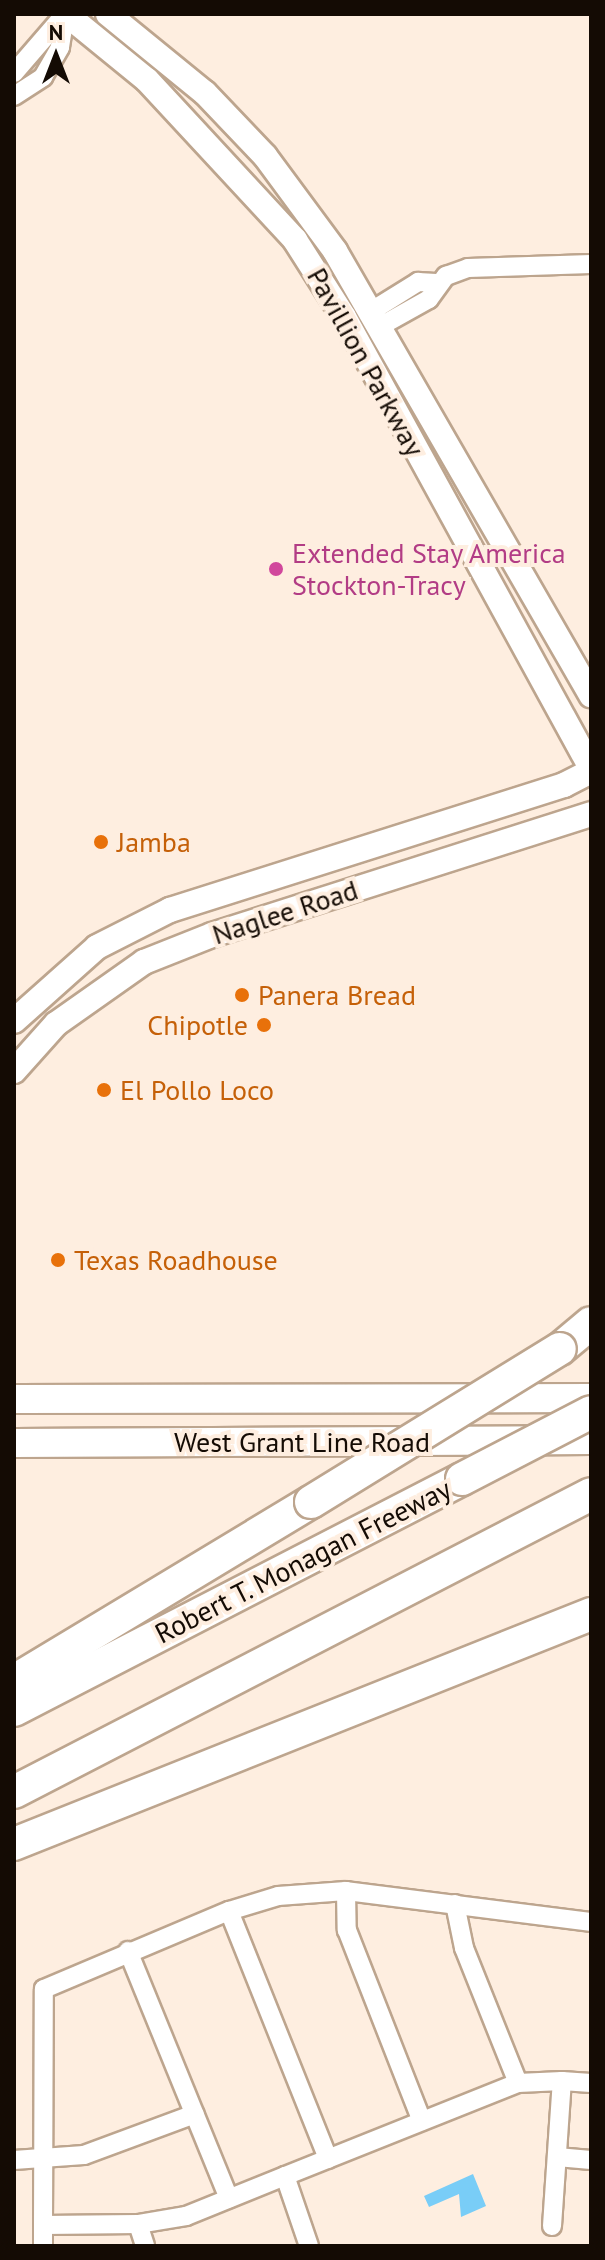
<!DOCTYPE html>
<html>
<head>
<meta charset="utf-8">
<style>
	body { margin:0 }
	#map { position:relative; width:605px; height:2260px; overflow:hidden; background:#feeee0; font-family:"PT Sans",sans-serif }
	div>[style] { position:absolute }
	.water>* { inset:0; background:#79cdf7 }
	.roads { filter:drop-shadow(2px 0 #bda58e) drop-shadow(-2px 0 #bda58e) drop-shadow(0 2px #bda58e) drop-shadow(0 -2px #bda58e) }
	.minor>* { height:18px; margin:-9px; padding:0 9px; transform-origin:9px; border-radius:9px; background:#fff }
	.secondary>* { height:24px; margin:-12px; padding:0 12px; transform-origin:12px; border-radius:12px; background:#fff }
	.primary>* { height:28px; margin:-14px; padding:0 14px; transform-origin:14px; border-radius:14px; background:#fff }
	.motorway>* { height:32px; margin:-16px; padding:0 16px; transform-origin:16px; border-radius:16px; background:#fff }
	.bridges { filter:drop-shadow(2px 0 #bda58e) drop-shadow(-2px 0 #bda58e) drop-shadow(0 2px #bda58e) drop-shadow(0 -2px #bda58e) }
	.motorway-bridge>* { height:32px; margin:-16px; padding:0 16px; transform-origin:16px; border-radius:16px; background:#fff }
	.dots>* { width:22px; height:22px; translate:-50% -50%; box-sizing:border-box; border:4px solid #feeee0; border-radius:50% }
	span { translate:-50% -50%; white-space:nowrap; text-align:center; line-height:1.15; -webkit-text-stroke:8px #feeee0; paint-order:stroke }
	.street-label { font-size:28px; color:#140b04 }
	.hotel-label { font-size:28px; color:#b23c85 }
	.left { translate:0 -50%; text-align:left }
	.food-label { font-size:28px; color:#c56008 }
	.right { translate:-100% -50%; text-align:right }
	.frame { position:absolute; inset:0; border:16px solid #140b04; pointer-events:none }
	.north { position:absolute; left:16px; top:16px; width:80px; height:80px; -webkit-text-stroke:6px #feeee0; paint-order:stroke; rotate:0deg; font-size:22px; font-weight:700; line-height:32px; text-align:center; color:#140b04 }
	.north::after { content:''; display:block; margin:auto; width:28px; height:36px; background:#140b04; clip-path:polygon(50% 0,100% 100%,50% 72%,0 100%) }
</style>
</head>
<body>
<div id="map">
	<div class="water">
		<div style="clip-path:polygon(473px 2174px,486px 2206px,461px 2217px,459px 2194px,429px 2207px,424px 2196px)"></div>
	</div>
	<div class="roads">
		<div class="minor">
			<div style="left:14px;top:73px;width:78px;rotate:-49.2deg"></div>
			<div style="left:14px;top:96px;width:35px;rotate:-33deg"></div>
			<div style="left:43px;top:77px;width:34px;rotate:-60deg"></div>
			<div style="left:60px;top:47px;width:33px;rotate:-81deg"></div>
			<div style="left:370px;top:312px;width:57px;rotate:-32deg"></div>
			<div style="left:418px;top:282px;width:18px;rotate:3deg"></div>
			<div style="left:379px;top:327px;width:57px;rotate:-29.2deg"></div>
			<div style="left:429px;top:299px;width:29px;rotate:-54deg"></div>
			<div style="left:446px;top:276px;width:23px;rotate:-20deg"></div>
			<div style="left:468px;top:268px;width:123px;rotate:-1.9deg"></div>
			<div style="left:346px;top:1891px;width:39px;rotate:89deg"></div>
			<div style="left:347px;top:1930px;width:205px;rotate:68.6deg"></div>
			<div style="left:455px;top:1904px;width:45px;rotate:78.4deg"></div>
			<div style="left:464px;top:1948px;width:145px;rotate:68.2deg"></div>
			<div style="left:229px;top:1911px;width:267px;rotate:68.2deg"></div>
			<div style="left:128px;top:1951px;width:267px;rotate:67.8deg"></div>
			<div style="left:557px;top:2157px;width:34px;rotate:5deg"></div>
			<div style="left:14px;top:2160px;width:70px;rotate:-4.1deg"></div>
			<div style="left:84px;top:2155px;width:118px;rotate:-20.3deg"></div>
			<div style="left:285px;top:2176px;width:107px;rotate:158deg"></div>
			<div style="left:186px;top:2216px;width:49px;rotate:170.5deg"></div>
			<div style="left:138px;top:2224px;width:95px;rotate:179.4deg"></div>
			<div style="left:43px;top:2225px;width:236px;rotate:-89.8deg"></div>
			<div style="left:44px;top:1989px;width:201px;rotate:-22.9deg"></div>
			<div style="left:229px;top:1911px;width:51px;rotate:-17deg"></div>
			<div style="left:278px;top:1896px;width:68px;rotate:-4.2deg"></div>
			<div style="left:346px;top:1891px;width:247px;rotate:7.2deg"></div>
			<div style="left:138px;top:2224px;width:23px;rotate:72deg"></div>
			<div style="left:552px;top:2226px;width:145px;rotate:-86.1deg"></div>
			<div style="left:562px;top:2081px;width:29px;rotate:4deg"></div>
			<div style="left:43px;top:2246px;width:21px;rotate:-90deg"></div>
			<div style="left:309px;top:2246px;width:74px;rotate:-108.9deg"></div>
			<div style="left:285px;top:2176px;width:251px;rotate:-21.8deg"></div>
			<div style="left:518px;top:2083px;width:44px;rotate:-2.6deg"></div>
		</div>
		<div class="secondary">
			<div style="left:66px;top:14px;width:104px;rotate:39.2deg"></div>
			<div style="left:147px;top:80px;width:218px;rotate:47.2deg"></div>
			<div style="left:295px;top:240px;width:91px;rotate:57.5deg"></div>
			<div style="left:344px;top:317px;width:514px;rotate:61.29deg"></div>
			<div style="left:108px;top:14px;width:125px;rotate:39.2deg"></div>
			<div style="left:205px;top:93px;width:87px;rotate:46.4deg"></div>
			<div style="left:265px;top:156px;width:118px;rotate:53.6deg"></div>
			<div style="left:335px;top:251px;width:513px;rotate:60.03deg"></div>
			<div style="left:14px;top:1021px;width:111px;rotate:-41.7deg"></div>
			<div style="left:97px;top:947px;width:82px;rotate:-26.9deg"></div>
			<div style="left:170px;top:910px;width:413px;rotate:-17.6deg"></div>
			<div style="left:564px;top:785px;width:30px;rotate:-27deg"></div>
			<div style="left:14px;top:1071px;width:63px;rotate:-48.2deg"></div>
			<div style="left:56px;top:1024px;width:108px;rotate:-35.2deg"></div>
			<div style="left:144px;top:962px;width:73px;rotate:-21.7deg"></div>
			<div style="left:212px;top:935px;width:398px;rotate:-17.7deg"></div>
		</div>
		<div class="primary">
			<div style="left:14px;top:1399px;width:577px;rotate:-0.1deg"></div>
			<div style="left:14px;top:1443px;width:577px;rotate:-0.3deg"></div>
		</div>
		<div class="motorway">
			<div style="left:560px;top:1349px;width:40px;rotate:-40deg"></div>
			<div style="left:14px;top:1681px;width:347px;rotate:-31.1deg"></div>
			<div style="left:14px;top:1710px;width:504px;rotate:-27.28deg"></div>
			<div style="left:14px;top:1792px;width:649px;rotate:-27.31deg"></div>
			<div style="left:14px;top:1844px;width:621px;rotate:-21.73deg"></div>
		</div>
	</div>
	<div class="bridges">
		<div class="motorway-bridge">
			<div style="left:462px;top:1479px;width:145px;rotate:-27.4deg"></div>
			<div style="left:311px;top:1502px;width:292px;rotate:-31.6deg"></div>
		</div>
	</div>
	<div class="dots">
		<div style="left:276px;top:569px;background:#d1479c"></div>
		<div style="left:101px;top:842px;background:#e8710a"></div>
		<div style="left:242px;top:995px;background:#e8710a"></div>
		<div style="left:264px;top:1025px;background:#e8710a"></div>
		<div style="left:104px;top:1090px;background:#e8710a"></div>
		<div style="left:58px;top:1260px;background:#e8710a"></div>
	</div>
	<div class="street-label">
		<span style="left:366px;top:362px;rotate:61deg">Pavillion Parkway</span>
		<span style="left:285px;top:912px;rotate:-18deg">Naglee Road</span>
		<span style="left:302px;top:1442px">West Grant Line Road</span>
		<span style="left:303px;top:1561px;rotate:-27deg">Robert T. Monagan Freeway</span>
	</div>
	<div class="hotel-label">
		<span class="left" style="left:292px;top:569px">Extended Stay America<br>Stockton-Tracy</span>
	</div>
	<div class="food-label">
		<span class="left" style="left:117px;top:842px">Jamba</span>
		<span class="left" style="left:258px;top:995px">Panera Bread</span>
		<span class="right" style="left:248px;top:1025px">Chipotle</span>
		<span class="left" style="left:120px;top:1090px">El Pollo Loco</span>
		<span class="left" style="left:74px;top:1260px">Texas Roadhouse</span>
	</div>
	<div class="frame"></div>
	<div class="north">N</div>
</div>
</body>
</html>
